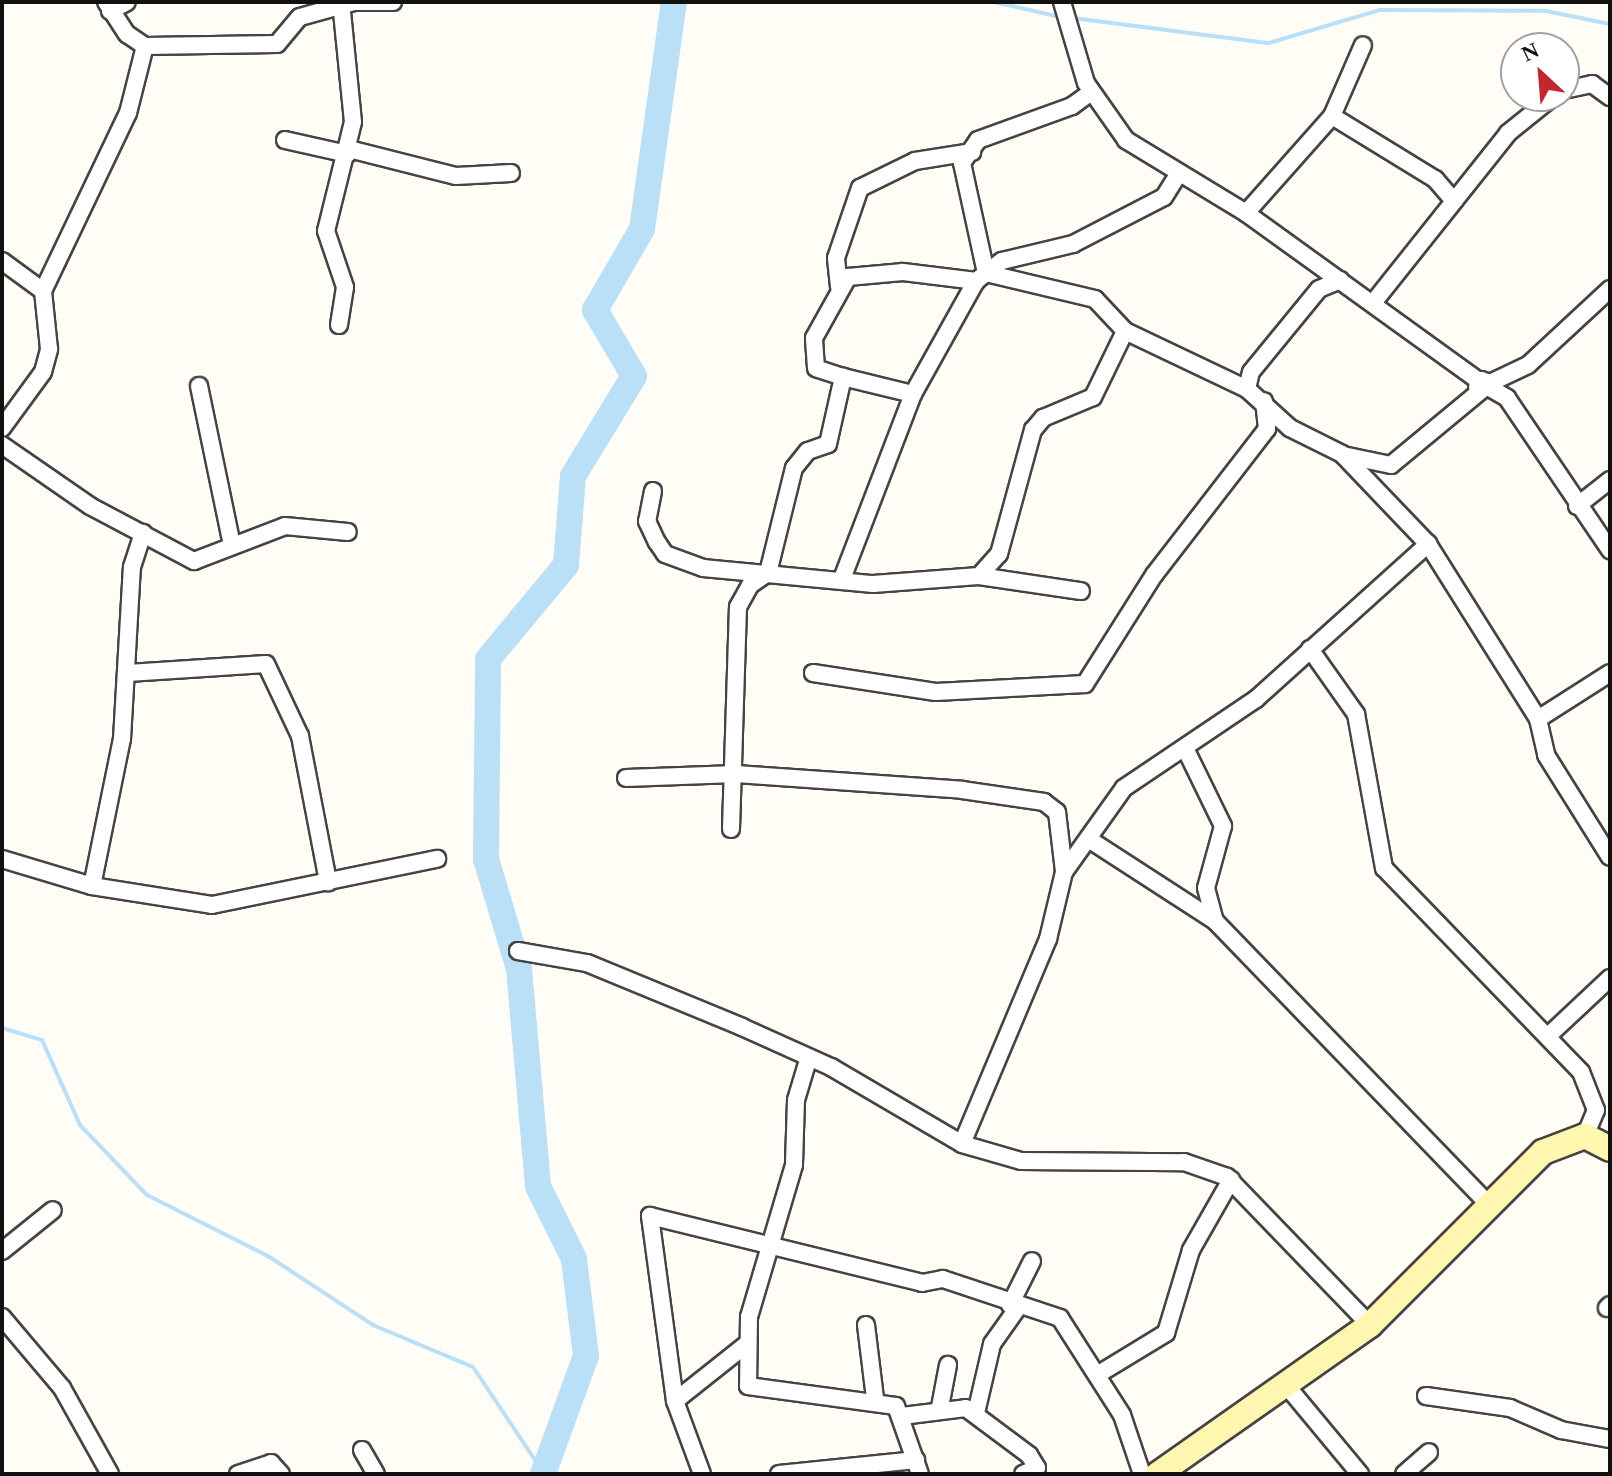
<!DOCTYPE html>
<html>
<head>
<meta charset="utf-8">
<style>
	body { margin:0 }
	#map { position:relative; width:1612px; height:1476px; overflow:hidden; background:#fffdf5; font-family:"Times New Roman",serif }
	div>[style] { position:absolute }
	.stream>* { height:4px; margin:-2px; padding:0 2px; transform-origin:2px; border-radius:2px; background:#b9e0f7 }
	.river>* { height:26px; margin:-13px; padding:0 13px; transform-origin:13px; border-radius:13px; background:#b9e0f7 }
	.roads { filter:drop-shadow(2px 0 #444) drop-shadow(-2px 0 #444) drop-shadow(0 2px #444) drop-shadow(0 -2px #444) }
	.street>* { height:16px; margin:-8px; padding:0 8px; transform-origin:8px; border-radius:8px; background:#fff }
	.secondary>* { height:24px; margin:-12px; padding:0 12px; transform-origin:12px; border-radius:12px; background:#fff6b0 }
	span { translate:-50% -50%; white-space:nowrap; text-align:center; line-height:1.15; -webkit-text-stroke:8px #fff; paint-order:stroke }
	.frame { position:absolute; inset:0; border:4px solid #111; pointer-events:none }
	.north { position:absolute; left:1500px; top:32px; width:80px; height:80px; box-sizing:border-box; background:#fff; border:2px solid #a0a0a0; border-radius:50%; rotate:334deg; font-size:22px; font-weight:700; line-height:32px; text-align:center; color:#111 }
	.north::after { content:''; display:block; margin:auto; width:28px; height:36px; background:#c4262e; clip-path:polygon(50% 0,100% 100%,50% 72%,0 100%) }
</style>
</head>
<body>
<div id="map">
	<div class="stream">
		<div style="left:994px;top:2px;width:68px;rotate:12.8deg"></div>
		<div style="left:1073px;top:18px;width:198px;rotate:7.3deg"></div>
		<div style="left:1269px;top:43px;width:116px;rotate:-16.6deg"></div>
		<div style="left:1380px;top:10px;width:166px;rotate:0.3deg"></div>
		<div style="left:1546px;top:11px;width:65px;rotate:11.5deg"></div>
		<div style="left:2px;top:1028px;width:42px;rotate:16.7deg"></div>
		<div style="left:42px;top:1040px;width:93px;rotate:65.9deg"></div>
		<div style="left:80px;top:1125px;width:97px;rotate:46.3deg"></div>
		<div style="left:147px;top:1195px;width:136px;rotate:26.8deg"></div>
		<div style="left:268px;top:1256px;width:126px;rotate:33.3deg"></div>
		<div style="left:373px;top:1325px;width:108px;rotate:22.8deg"></div>
		<div style="left:473px;top:1367px;width:123px;rotate:56.3deg"></div>
	</div>
	<div class="river">
		<div style="left:543px;top:1474px;width:126px;rotate:-70deg"></div>
		<div style="left:586px;top:1356px;width:98px;rotate:-97.1deg"></div>
		<div style="left:574px;top:1259px;width:81px;rotate:-116.3deg"></div>
		<div style="left:538px;top:1186px;width:218px;rotate:-95deg"></div>
		<div style="left:519px;top:969px;width:115px;rotate:-106.7deg"></div>
		<div style="left:486px;top:859px;width:200px;rotate:-89.4deg"></div>
		<div style="left:488px;top:659px;width:122px;rotate:-50.3deg"></div>
		<div style="left:566px;top:565px;width:89px;rotate:-85.5deg"></div>
		<div style="left:573px;top:476px;width:117px;rotate:-58.6deg"></div>
		<div style="left:634px;top:376px;width:77px;rotate:-120.6deg"></div>
		<div style="left:595px;top:310px;width:94px;rotate:-59.9deg"></div>
		<div style="left:642px;top:229px;width:229px;rotate:-82deg"></div>
	</div>
	<div class="roads">
		<div class="street">
			<div style="left:106px;top:2px;width:38px;rotate:57deg"></div>
			<div style="left:127px;top:34px;width:22px;rotate:34deg"></div>
			<div style="left:145px;top:46px;width:132px;rotate:-0.9deg"></div>
			<div style="left:277px;top:44px;width:35px;rotate:-50deg"></div>
			<div style="left:300px;top:17px;width:56px;rotate:-15.5deg"></div>
			<div style="left:355px;top:2px;width:38px"></div>
			<div style="left:1062px;top:2px;width:84px;rotate:73.5deg"></div>
			<div style="left:1086px;top:83px;width:70px;rotate:54.9deg"></div>
			<div style="left:1126px;top:140px;width:140px;rotate:31.3deg"></div>
			<div style="left:1246px;top:213px;width:287px;rotate:35.8deg"></div>
			<div style="left:110px;top:11px;width:19px;rotate:-28deg"></div>
			<div style="left:1564px;top:90px;width:29px;rotate:-12deg"></div>
			<div style="left:1592px;top:84px;width:22px;rotate:36deg"></div>
			<div style="left:1332px;top:116px;width:121px;rotate:31.5deg"></div>
			<div style="left:1435px;top:179px;width:29px;rotate:49deg"></div>
			<div style="left:285px;top:140px;width:64px;rotate:12.7deg"></div>
			<div style="left:349px;top:149px;width:110px;rotate:14.2deg"></div>
			<div style="left:456px;top:176px;width:55px;rotate:-3.1deg"></div>
			<div style="left:1246px;top:213px;width:130px;rotate:-48.4deg"></div>
			<div style="left:1332px;top:116px;width:77px;rotate:-66.4deg"></div>
			<div style="left:2px;top:261px;width:51px;rotate:36.2deg"></div>
			<div style="left:986px;top:273px;width:112px;rotate:13.4deg"></div>
			<div style="left:1095px;top:299px;width:44px;rotate:46.8deg"></div>
			<div style="left:1125px;top:331px;width:135px;rotate:25.4deg"></div>
			<div style="left:1247px;top:389px;width:58px;rotate:42.2deg"></div>
			<div style="left:1290px;top:428px;width:58px;rotate:26.6deg"></div>
			<div style="left:1342px;top:454px;width:124px;rotate:46.3deg"></div>
			<div style="left:1428px;top:544px;width:207px;rotate:57.8deg"></div>
			<div style="left:1538px;top:719px;width:37px;rotate:77deg"></div>
			<div style="left:1546px;top:755px;width:120px;rotate:57.9deg"></div>
			<div style="left:986px;top:273px;width:113px;rotate:-102.3deg"></div>
			<div style="left:962px;top:163px;width:28px;rotate:-55deg"></div>
			<div style="left:978px;top:140px;width:100px;rotate:-19.9deg"></div>
			<div style="left:1072px;top:106px;width:24px;rotate:-36deg"></div>
			<div style="left:839px;top:287px;width:29px;rotate:-96deg"></div>
			<div style="left:836px;top:258px;width:74px;rotate:-71.1deg"></div>
			<div style="left:860px;top:188px;width:61px;rotate:-26.1deg"></div>
			<div style="left:915px;top:161px;width:58px;rotate:-9deg"></div>
			<div style="left:1373px;top:303px;width:217px;rotate:-51.5deg"></div>
			<div style="left:1508px;top:133px;width:59px;rotate:-38.8deg"></div>
			<div style="left:339px;top:325px;width:38px;rotate:-81deg"></div>
			<div style="left:345px;top:287px;width:59px;rotate:-108.7deg"></div>
			<div style="left:326px;top:231px;width:112px;rotate:-76.1deg"></div>
			<div style="left:353px;top:122px;width:121px;rotate:-95.7deg"></div>
			<div style="left:843px;top:377px;width:72px;rotate:13.7deg"></div>
			<div style="left:1490px;top:383px;width:42px;rotate:-25.3deg"></div>
			<div style="left:1528px;top:365px;width:112px;rotate:-42.8deg"></div>
			<div style="left:199px;top:386px;width:162px;rotate:78.3deg"></div>
			<div style="left:1490px;top:388px;width:20px;rotate:30deg"></div>
			<div style="left:1507px;top:398px;width:184px;rotate:55.9deg"></div>
			<div style="left:1247px;top:389px;width:17px;rotate:-77deg"></div>
			<div style="left:1251px;top:372px;width:107px;rotate:-50.7deg"></div>
			<div style="left:1319px;top:289px;width:23px;rotate:-23deg"></div>
			<div style="left:2px;top:428px;width:69px;rotate:-53.8deg"></div>
			<div style="left:43px;top:372px;width:24px;rotate:-75deg"></div>
			<div style="left:49px;top:349px;width:58px;rotate:-95.9deg"></div>
			<div style="left:43px;top:291px;width:197px;rotate:-64.5deg"></div>
			<div style="left:128px;top:113px;width:69px;rotate:-75.8deg"></div>
			<div style="left:2px;top:445px;width:107px;rotate:34.7deg"></div>
			<div style="left:90px;top:506px;width:118px;rotate:27.9deg"></div>
			<div style="left:194px;top:561px;width:97px;rotate:-21deg"></div>
			<div style="left:285px;top:526px;width:63px;rotate:5.4deg"></div>
			<div style="left:1343px;top:455px;width:49px;rotate:11.8deg"></div>
			<div style="left:1391px;top:465px;width:129px;rotate:-39.6deg"></div>
			<div style="left:1490px;top:383px;width:9px;rotate:-162deg"></div>
			<div style="left:1481px;top:380px;width:8px;rotate:120deg"></div>
			<div style="left:653px;top:491px;width:31px;rotate:101deg"></div>
			<div style="left:647px;top:521px;width:23px;rotate:65deg"></div>
			<div style="left:657px;top:542px;width:14px;rotate:56deg"></div>
			<div style="left:665px;top:554px;width:40px;rotate:20.2deg"></div>
			<div style="left:703px;top:568px;width:171px;rotate:5.4deg"></div>
			<div style="left:873px;top:584px;width:106px;rotate:-4.3deg"></div>
			<div style="left:979px;top:576px;width:103px;rotate:8.4deg"></div>
			<div style="left:1577px;top:506px;width:42px;rotate:-38.2deg"></div>
			<div style="left:979px;top:576px;width:30px;rotate:-48deg"></div>
			<div style="left:999px;top:554px;width:129px;rotate:-74.7deg"></div>
			<div style="left:1033px;top:430px;width:16px;rotate:-50deg"></div>
			<div style="left:1043px;top:418px;width:54px;rotate:-22.8deg"></div>
			<div style="left:1093px;top:397px;width:73px;rotate:-64.1deg"></div>
			<div style="left:842px;top:579px;width:198px;rotate:-69deg"></div>
			<div style="left:913px;top:394px;width:129px;rotate:-60.9deg"></div>
			<div style="left:976px;top:281px;width:33px;rotate:-38deg"></div>
			<div style="left:1002px;top:261px;width:73px;rotate:-13.5deg"></div>
			<div style="left:1073px;top:244px;width:102px;rotate:-27.3deg"></div>
			<div style="left:1164px;top:197px;width:28px;rotate:-58deg"></div>
			<div style="left:1310px;top:649px;width:80px;rotate:54.7deg"></div>
			<div style="left:1356px;top:714px;width:157px;rotate:79.7deg"></div>
			<div style="left:1384px;top:868px;width:284px;rotate:46deg"></div>
			<div style="left:1581px;top:1072px;width:41px;rotate:68.5deg"></div>
			<div style="left:1596px;top:1110px;width:28px;rotate:113deg"></div>
			<div style="left:128px;top:673px;width:138px;rotate:-3.7deg"></div>
			<div style="left:266px;top:664px;width:80px;rotate:64.7deg"></div>
			<div style="left:300px;top:736px;width:149px;rotate:79.1deg"></div>
			<div style="left:813px;top:673px;width:124px;rotate:8.8deg"></div>
			<div style="left:936px;top:692px;width:149px;rotate:-3.1deg"></div>
			<div style="left:1085px;top:684px;width:129px;rotate:-57.7deg"></div>
			<div style="left:1154px;top:575px;width:185px;rotate:-52.3deg"></div>
			<div style="left:1267px;top:429px;width:28px;rotate:-96deg"></div>
			<div style="left:1538px;top:719px;width:85px;rotate:-32.6deg"></div>
			<div style="left:1185px;top:748px;width:87px;rotate:64deg"></div>
			<div style="left:1223px;top:826px;width:64px;rotate:105.3deg"></div>
			<div style="left:1206px;top:888px;width:34px;rotate:75deg"></div>
			<div style="left:626px;top:778px;width:110px;rotate:-2.1deg"></div>
			<div style="left:736px;top:774px;width:227px;rotate:4deg"></div>
			<div style="left:962px;top:790px;width:83px;rotate:8.3deg"></div>
			<div style="left:1044px;top:802px;width:16px;rotate:38deg"></div>
			<div style="left:1057px;top:812px;width:60px;rotate:83.3deg"></div>
			<div style="left:1064px;top:872px;width:69px;rotate:103.4deg"></div>
			<div style="left:1048px;top:939px;width:222px;rotate:112.8deg"></div>
			<div style="left:731px;top:829px;width:222px;rotate:-88.2deg"></div>
			<div style="left:738px;top:607px;width:25px;rotate:-61deg"></div>
			<div style="left:750px;top:585px;width:22px;rotate:-34deg"></div>
			<div style="left:768px;top:573px;width:108px;rotate:-76.1deg"></div>
			<div style="left:794px;top:468px;width:22px;rotate:-51deg"></div>
			<div style="left:808px;top:451px;width:21px;rotate:-19deg"></div>
			<div style="left:828px;top:444px;width:69px;rotate:-77.4deg"></div>
			<div style="left:843px;top:377px;width:28px;rotate:-162deg"></div>
			<div style="left:816px;top:368px;width:30px;rotate:-94deg"></div>
			<div style="left:814px;top:338px;width:70px;rotate:-60.9deg"></div>
			<div style="left:848px;top:277px;width:55px;rotate:-5.2deg"></div>
			<div style="left:903px;top:272px;width:74px;rotate:7deg"></div>
			<div style="left:1090px;top:840px;width:149px;rotate:32.9deg"></div>
			<div style="left:1215px;top:921px;width:392px;rotate:46deg"></div>
			<div style="left:2px;top:859px;width:94px;rotate:16.7deg"></div>
			<div style="left:92px;top:886px;width:121px;rotate:9deg"></div>
			<div style="left:212px;top:905px;width:230px;rotate:-11.6deg"></div>
			<div style="left:1064px;top:872px;width:103px;rotate:-54.5deg"></div>
			<div style="left:1124px;top:788px;width:159px;rotate:-34deg"></div>
			<div style="left:1256px;top:699px;width:232px;rotate:-42deg"></div>
			<div style="left:92px;top:886px;width:150px;rotate:-78.5deg"></div>
			<div style="left:122px;top:739px;width:172px;rotate:-86.7deg"></div>
			<div style="left:132px;top:567px;width:36px;rotate:-72deg"></div>
			<div style="left:518px;top:951px;width:70px;rotate:9.9deg"></div>
			<div style="left:587px;top:963px;width:168px;rotate:22.4deg"></div>
			<div style="left:742px;top:1027px;width:98px;rotate:24.2deg"></div>
			<div style="left:831px;top:1067px;width:152px;rotate:30.4deg"></div>
			<div style="left:962px;top:1144px;width:61px;rotate:16.1deg"></div>
			<div style="left:1021px;top:1161px;width:163px;rotate:0.4deg"></div>
			<div style="left:1184px;top:1162px;width:46px;rotate:19.2deg"></div>
			<div style="left:1227px;top:1177px;width:206px;rotate:46deg"></div>
			<div style="left:1548px;top:1036px;width:85px;rotate:-43.1deg"></div>
			<div style="left:808px;top:1060px;width:42px;rotate:106.7deg"></div>
			<div style="left:796px;top:1100px;width:65px;rotate:91.8deg"></div>
			<div style="left:794px;top:1165px;width:159px;rotate:106.5deg"></div>
			<div style="left:749px;top:1317px;width:69px;rotate:90.8deg"></div>
			<div style="left:748px;top:1386px;width:149px;rotate:7.7deg"></div>
			<div style="left:896px;top:1406px;width:72px;rotate:70.6deg"></div>
			<div style="left:2px;top:1251px;width:65px;rotate:-38.8deg"></div>
			<div style="left:1010px;top:1305px;width:49px;rotate:-63.4deg"></div>
			<div style="left:1607px;top:1308px;width:4px;rotate:-45deg"></div>
			<div style="left:2px;top:1317px;width:93px;rotate:49.8deg"></div>
			<div style="left:62px;top:1388px;width:98px;rotate:60.8deg"></div>
			<div style="left:866px;top:1325px;width:74px;rotate:83deg"></div>
			<div style="left:1097px;top:1375px;width:81px;rotate:-31.3deg"></div>
			<div style="left:1166px;top:1333px;width:87px;rotate:-73.2deg"></div>
			<div style="left:1191px;top:1250px;width:81px;rotate:-60.3deg"></div>
			<div style="left:1286px;top:1385px;width:116px;rotate:50.3deg"></div>
			<div style="left:1426px;top:1396px;width:85px;rotate:8.1deg"></div>
			<div style="left:1510px;top:1408px;width:56px;rotate:23.3deg"></div>
			<div style="left:1561px;top:1430px;width:50px;rotate:10.4deg"></div>
			<div style="left:675px;top:1401px;width:92px;rotate:-38.4deg"></div>
			<div style="left:940px;top:1407px;width:43px;rotate:-79.2deg"></div>
			<div style="left:976px;top:1413px;width:71px;rotate:-76.9deg"></div>
			<div style="left:992px;top:1344px;width:47px;rotate:-54.6deg"></div>
			<div style="left:902px;top:1416px;width:64px;rotate:-7.1deg"></div>
			<div style="left:966px;top:1408px;width:79px;rotate:36.7deg"></div>
			<div style="left:1029px;top:1455px;width:15px;rotate:58deg"></div>
			<div style="left:1037px;top:1468px;width:15px;rotate:157deg"></div>
			<div style="left:362px;top:1450px;width:28px;rotate:60deg"></div>
			<div style="left:238px;top:1474px;width:35px;rotate:-18deg"></div>
			<div style="left:271px;top:1463px;width:15px;rotate:48deg"></div>
			<div style="left:702px;top:1474px;width:78px;rotate:-110.3deg"></div>
			<div style="left:675px;top:1401px;width:187px;rotate:-97.7deg"></div>
			<div style="left:650px;top:1216px;width:280px;rotate:13.8deg"></div>
			<div style="left:922px;top:1283px;width:21px;rotate:-11deg"></div>
			<div style="left:943px;top:1279px;width:123px;rotate:18.4deg"></div>
			<div style="left:1060px;top:1318px;width:115px;rotate:57.4deg"></div>
			<div style="left:1122px;top:1415px;width:62px;rotate:71.3deg"></div>
			<div style="left:779px;top:1474px;width:138px;rotate:-5.8deg"></div>
			<div style="left:1404px;top:1474px;width:33px;rotate:-41deg"></div>
		</div>
		<div class="secondary">
			<div style="left:1158px;top:1474px;width:259px;rotate:-35.1deg"></div>
			<div style="left:1370px;top:1325px;width:245px;rotate:-45deg"></div>
			<div style="left:1543px;top:1152px;width:45px;rotate:-20.9deg"></div>
			<div style="left:1585px;top:1136px;width:28px;rotate:27deg"></div>
		</div>
	</div>
	<div class="frame"></div>
	<div class="north">N</div>
</div>
</body>
</html>
